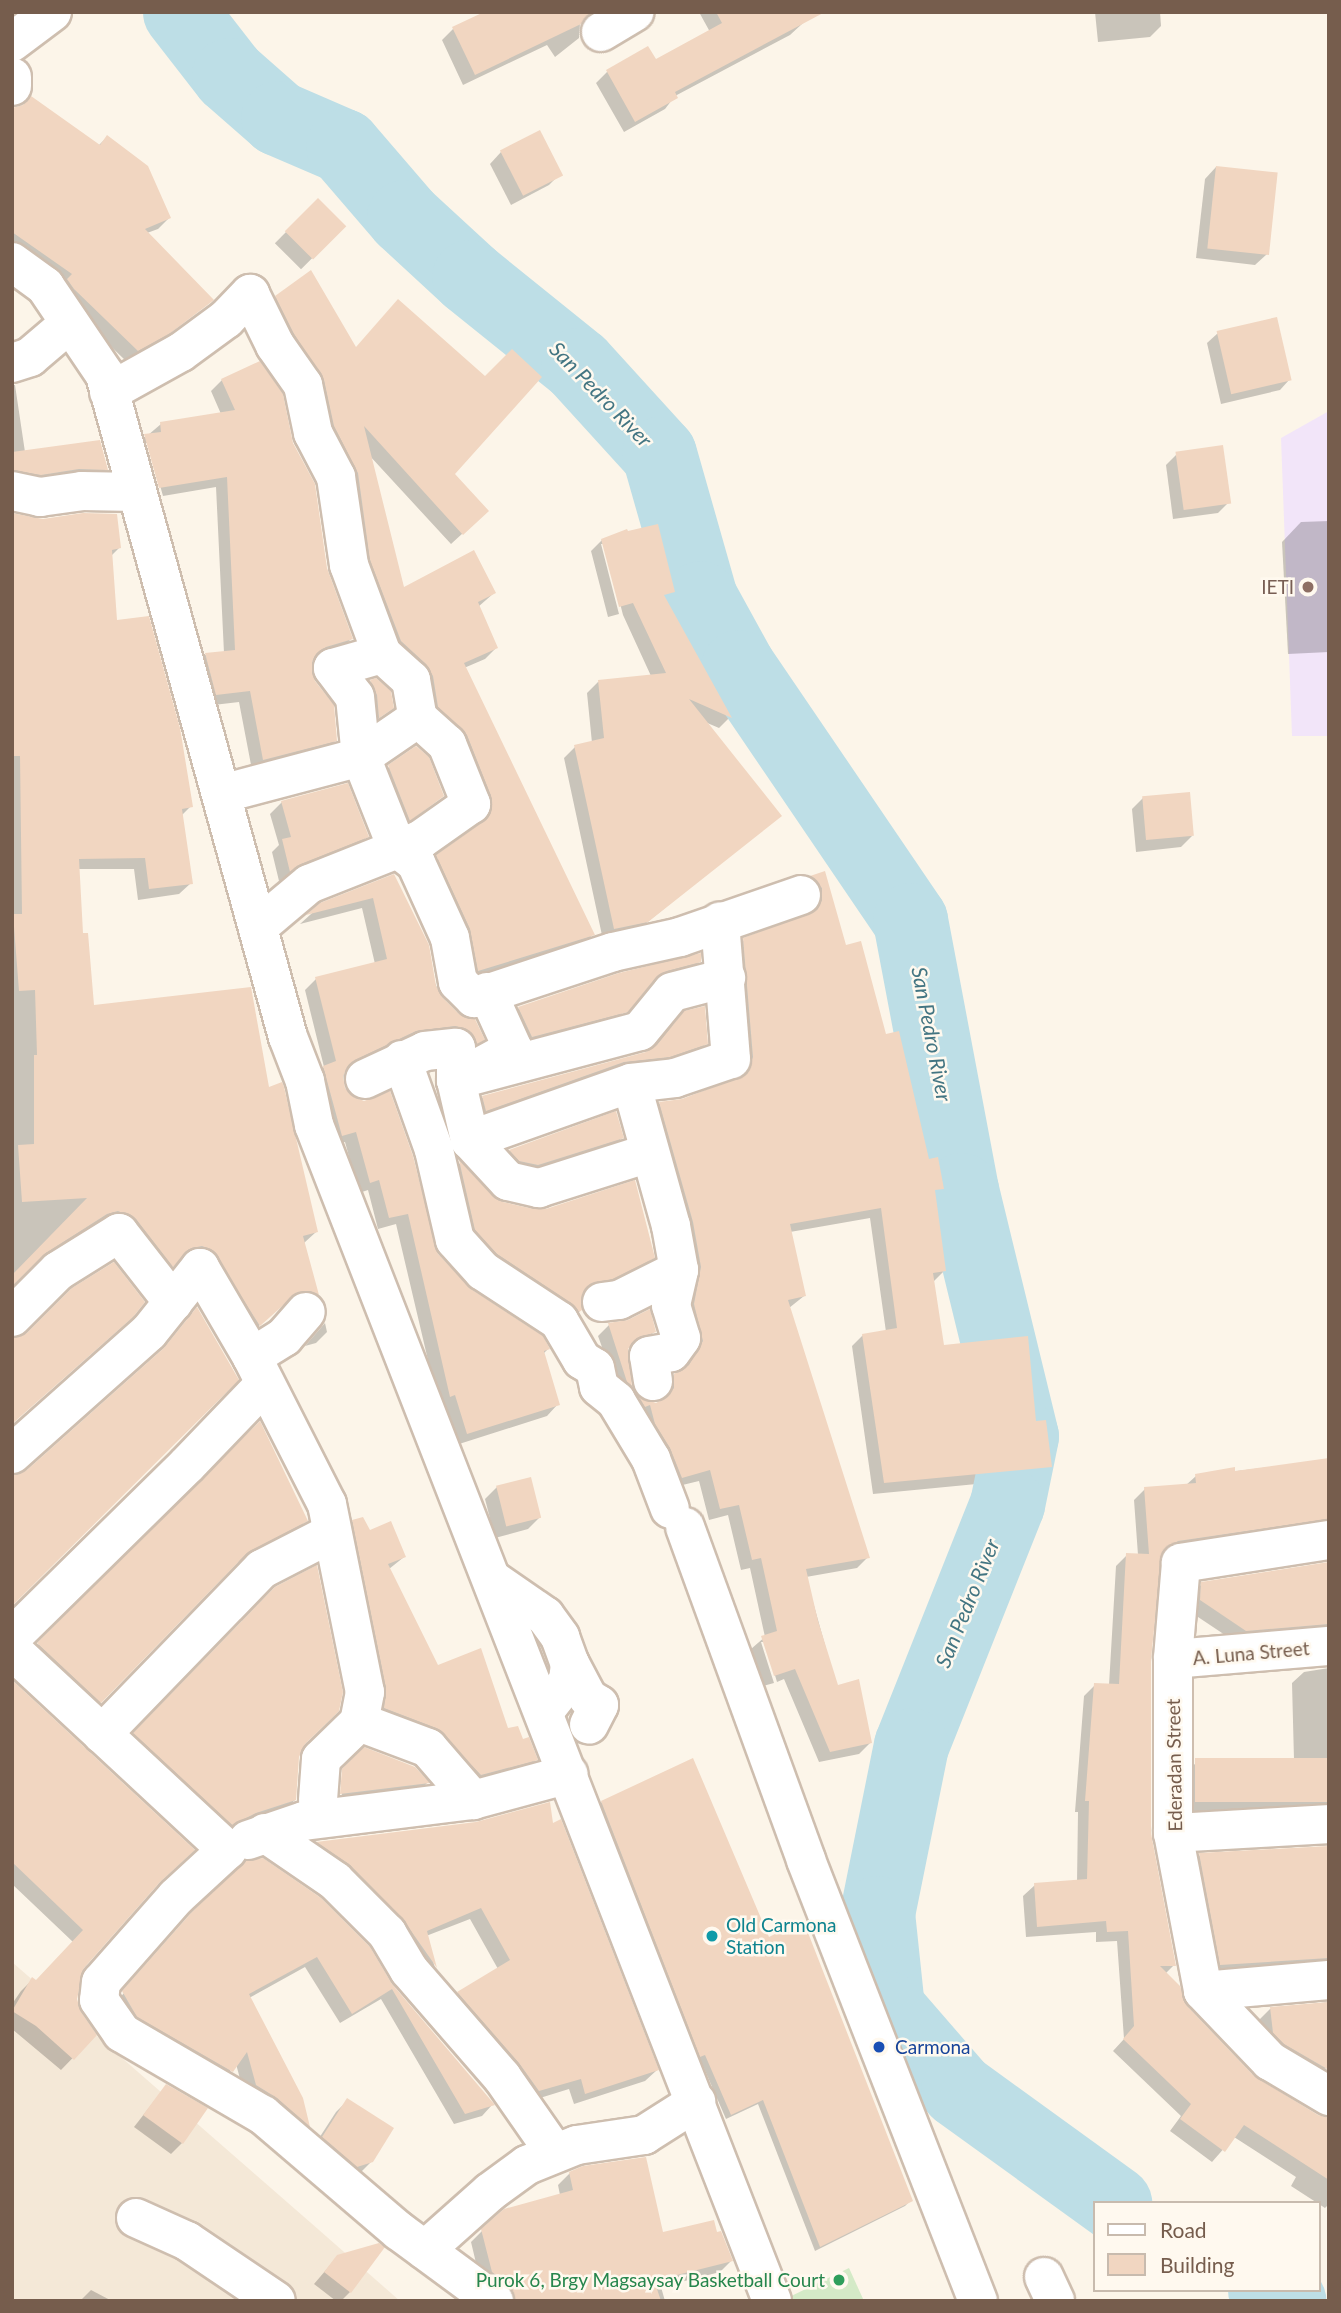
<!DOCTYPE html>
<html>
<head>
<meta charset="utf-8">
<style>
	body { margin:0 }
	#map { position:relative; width:1341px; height:2313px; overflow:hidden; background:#fcf5e9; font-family:Lato,sans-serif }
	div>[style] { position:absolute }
	.residential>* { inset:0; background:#f4e8d7 }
	.education>* { inset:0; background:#f2e5f9 }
	.green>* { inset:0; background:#d4eac7 }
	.shadow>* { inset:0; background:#0003; transform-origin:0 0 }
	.river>* { height:75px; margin:-37.5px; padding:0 37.5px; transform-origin:37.5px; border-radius:37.5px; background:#bddee6 }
	.building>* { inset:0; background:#f1d6c1; transform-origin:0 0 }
	.roads { filter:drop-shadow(2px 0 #cebeaf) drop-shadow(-2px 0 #cebeaf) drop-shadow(0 2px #cebeaf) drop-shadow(0 -2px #cebeaf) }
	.street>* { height:38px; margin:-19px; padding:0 19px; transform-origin:19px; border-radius:19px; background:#fff }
	.dots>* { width:19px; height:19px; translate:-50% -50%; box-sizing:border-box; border:4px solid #fff9ef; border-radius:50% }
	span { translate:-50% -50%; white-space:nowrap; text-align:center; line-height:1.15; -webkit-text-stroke:5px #fff9ef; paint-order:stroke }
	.education-label { font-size:19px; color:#785e54 }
	.right { translate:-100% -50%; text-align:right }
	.street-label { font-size:19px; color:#765d4d }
	.culture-label { font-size:19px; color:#0d838f }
	.left { translate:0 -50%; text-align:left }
	.transit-label { font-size:19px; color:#164399 }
	.leisure-label { font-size:19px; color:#27864d }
	.water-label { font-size:21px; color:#437582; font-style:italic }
	.frame { position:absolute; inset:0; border:14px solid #765d4d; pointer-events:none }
	.legend { position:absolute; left:1093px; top:2201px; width:228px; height:91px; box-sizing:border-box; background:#fff9ef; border:2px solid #c8bbae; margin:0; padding:9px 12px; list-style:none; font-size:21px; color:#765d4d }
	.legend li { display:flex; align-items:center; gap:14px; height:35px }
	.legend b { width:35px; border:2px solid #c8bbae }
</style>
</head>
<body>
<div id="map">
	<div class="residential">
		<div style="clip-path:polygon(12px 1962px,311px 2223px,400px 2301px,12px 2301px)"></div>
	</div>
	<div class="education">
		<div style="clip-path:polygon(1329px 411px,1329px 736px,1292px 736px,1281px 438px)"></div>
	</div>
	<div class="green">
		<div style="clip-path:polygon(849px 2268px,864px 2301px,781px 2301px)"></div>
	</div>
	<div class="shadow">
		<div style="clip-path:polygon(485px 12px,591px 12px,580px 23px,579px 38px,555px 57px,547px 45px,463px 85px,442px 40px,453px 29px)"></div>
		<div style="clip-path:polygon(699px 12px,815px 12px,790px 35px,675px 96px,665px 109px,624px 132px,596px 83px,607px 72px,655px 61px,710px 32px)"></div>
		<div style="clip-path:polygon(1095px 12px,1160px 12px,1161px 26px,1150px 37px,1098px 42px)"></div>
		<div style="clip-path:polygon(12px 109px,98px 146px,107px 137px,169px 218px,158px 229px,147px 233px,211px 300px,156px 344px,126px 361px,12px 251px)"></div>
		<div style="clip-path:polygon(501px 152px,560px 174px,549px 185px,511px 205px,490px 164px)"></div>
		<div style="clip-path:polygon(1216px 167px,1267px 254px,1255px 265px,1196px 258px,1205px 179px)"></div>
		<div style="left:318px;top:200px;width:37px;height:61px;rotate:45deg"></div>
		<div style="clip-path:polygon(276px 297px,355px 349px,452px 474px,475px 522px,451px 544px,369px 455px,402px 590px,494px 593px,478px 607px,496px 648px,485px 659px,464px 668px,593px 934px,582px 946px,468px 982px,426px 868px,480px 827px,481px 808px,390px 653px,265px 309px)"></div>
		<div style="clip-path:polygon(1218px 333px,1290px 379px,1280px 390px,1221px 404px,1207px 343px)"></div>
		<div style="clip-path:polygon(222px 380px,292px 443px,326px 569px,351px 639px,340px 650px,312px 659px,314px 681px,336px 740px,324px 751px,252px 770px,239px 702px,205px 706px,194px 666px,205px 655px,224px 653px,216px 487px,163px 496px,148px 443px,145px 443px,159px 497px,148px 499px,134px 447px,161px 424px,221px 414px,211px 391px)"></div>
		<div style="clip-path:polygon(12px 385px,15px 385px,25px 452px,106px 469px,95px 480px,12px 483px)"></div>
		<div style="clip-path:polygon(1177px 454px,1229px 502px,1218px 513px,1173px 519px,1166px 465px)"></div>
		<div style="clip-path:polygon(12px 514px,119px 548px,110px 557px,115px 621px,191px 806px,181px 816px,191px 883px,179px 894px,138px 900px,134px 869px,78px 869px,82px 935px,92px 1007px,268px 1089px,316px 1232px,304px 1243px,317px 1294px,307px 1305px,298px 1301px,285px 1302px,248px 1336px,190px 1257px,179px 1258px,161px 1276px,106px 1222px,94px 1225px,34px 1263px,12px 1286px)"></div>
		<div style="clip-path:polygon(1329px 521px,1329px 652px,1288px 654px,1282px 542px,1301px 522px)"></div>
		<div style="clip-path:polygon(602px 540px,674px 592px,665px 601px,729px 718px,719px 728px,705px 722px,779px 816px,635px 932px,603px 940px,564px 758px,575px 747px,592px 743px,587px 693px,598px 682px,651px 676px,623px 615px,605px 544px,601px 544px,619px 614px,608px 617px,591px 551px)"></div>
		<div style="clip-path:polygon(376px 680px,392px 707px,368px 727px,360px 693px)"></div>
		<div style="clip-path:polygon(389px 767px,442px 796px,398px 830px,377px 778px)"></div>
		<div style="clip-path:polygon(1143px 798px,1192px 836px,1181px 847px,1136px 852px,1132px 809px)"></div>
		<div style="clip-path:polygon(282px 802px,367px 836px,356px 848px,279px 881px,272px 852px,279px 845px,270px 814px)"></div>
		<div style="clip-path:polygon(824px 873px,845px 948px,885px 1036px,927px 1161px,942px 1188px,934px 1196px,944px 1271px,933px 1282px,943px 1347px,1034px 1423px,1050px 1466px,1038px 1478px,873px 1494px,852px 1346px,863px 1335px,886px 1332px,870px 1218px,790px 1232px,804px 1296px,789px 1308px,868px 1557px,857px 1568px,806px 1577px,837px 1688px,870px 1743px,859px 1754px,819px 1762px,784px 1679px,777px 1682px,765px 1642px,761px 1642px,774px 1683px,763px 1686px,751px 1649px,765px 1637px,750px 1568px,741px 1570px,728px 1515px,709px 1520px,699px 1481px,670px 1488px,629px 1410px,640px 1399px,656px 1404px,663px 1401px,663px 1387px,683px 1371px,692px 1354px,649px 1115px,660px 1103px,682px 1100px,739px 1079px,742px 1070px,733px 951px,744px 940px,812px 912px,811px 900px,800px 888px,811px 877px)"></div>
		<div style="clip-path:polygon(393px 876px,441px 998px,483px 1039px,471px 1050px,403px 1042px,344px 1069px,343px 1088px,437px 1255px,470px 1291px,548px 1349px,543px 1354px,558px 1404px,547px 1416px,456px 1445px,444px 1406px,439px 1407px,396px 1224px,378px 1229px,368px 1190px,359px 1193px,345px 1142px,330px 1146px,312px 1079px,324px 1067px,305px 990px,316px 979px,375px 964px,362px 908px,300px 924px,321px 905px)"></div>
		<div style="clip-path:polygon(700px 961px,688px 973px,646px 986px,614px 1022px,520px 1047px,507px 1019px,519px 1008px)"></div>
		<div style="clip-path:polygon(673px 1025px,706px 1043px,695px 1055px,475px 1121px,472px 1109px,483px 1097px,647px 1053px)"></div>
		<div style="clip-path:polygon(615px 1114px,622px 1138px,610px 1149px,526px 1176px,499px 1162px,510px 1151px)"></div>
		<div style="clip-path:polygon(459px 1163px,491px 1198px,503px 1204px,653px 1257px,641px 1269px,600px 1289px,580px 1294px,581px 1310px,569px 1321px,486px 1265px,448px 1173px)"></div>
		<div style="clip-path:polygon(325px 1323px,327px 1332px,316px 1343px,305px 1346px)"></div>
		<div style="clip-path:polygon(609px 1325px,654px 1332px,643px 1343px,627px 1348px,631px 1386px,620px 1397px,598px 1336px)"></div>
		<div style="clip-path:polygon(259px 1424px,306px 1520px,295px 1532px,234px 1564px,89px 1713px,27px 1656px)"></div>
		<div style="clip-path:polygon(1329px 1460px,1329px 1533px,1313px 1529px,1161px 1555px,1149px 1659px,1149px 1833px,1174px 1965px,1165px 1974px,1186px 2007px,1257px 2081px,1317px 2116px,1329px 2119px,1329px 2204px,1325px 2208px,1291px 2186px,1296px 2177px,1234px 2137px,1212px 2162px,1170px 2131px,1181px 2116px,1113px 2051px,1124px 2039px,1117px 1941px,1096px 1942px,1096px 1932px,1026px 1937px,1023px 1896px,1035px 1885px,1077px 1882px,1078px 1812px,1075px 1812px,1084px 1696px,1095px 1685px,1109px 1685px,1116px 1566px,1127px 1555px,1138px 1555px,1134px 1500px,1145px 1489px,1185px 1486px,1196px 1476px)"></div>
		<div style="clip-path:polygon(497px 1487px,539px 1518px,528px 1529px,495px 1538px,485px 1499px)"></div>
		<div style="clip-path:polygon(353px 1521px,404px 1557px,389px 1569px,437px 1667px,522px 1742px,536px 1759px,525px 1771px,469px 1786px,374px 1719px,342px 1533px)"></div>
		<div style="clip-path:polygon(1329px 1564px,1329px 1639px,1234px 1641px,1189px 1611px,1191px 1595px,1202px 1584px)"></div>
		<div style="clip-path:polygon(276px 1588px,304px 1744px,297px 1757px,295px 1800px,283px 1811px,220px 1835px,124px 1745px)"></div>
		<div style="clip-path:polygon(1329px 1668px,1329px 1816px,1184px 1820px,1184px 1774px,1196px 1763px,1294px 1760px,1292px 1683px,1304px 1672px)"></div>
		<div style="clip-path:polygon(12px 1683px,154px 1886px,83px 1967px,76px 1999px,79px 2013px,95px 2035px,61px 2070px,12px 2029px,12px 2004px,21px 1991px,32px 1980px,35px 1982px,73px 1942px,12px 1884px)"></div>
		<div style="clip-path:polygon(344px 1770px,427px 1783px,417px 1794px,330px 1805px,332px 1782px,340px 1773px,338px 1803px,341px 1803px)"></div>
		<div style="clip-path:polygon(602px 1802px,768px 1940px,911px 2200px,905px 2206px,815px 2251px,758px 2104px,726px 2119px,700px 2059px,695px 2061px,596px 1807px)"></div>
		<div style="clip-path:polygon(476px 1823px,657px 2070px,645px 2081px,574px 2104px,569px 2089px,527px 2102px,447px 2004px,458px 1993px,498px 1969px,470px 1919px,426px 1936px,435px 1968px,425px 1978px,307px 1854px,317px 1843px)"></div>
		<div style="clip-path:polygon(1329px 1848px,1329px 1973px,1209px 1975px,1189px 1866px,1200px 1855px)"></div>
		<div style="clip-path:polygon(246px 1863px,391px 1985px,492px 2105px,482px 2116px,454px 2124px,381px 1999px,340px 2023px,305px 1967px,249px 1998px,301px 2098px,308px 2126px,298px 2136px,245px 2097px,236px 2064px,220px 2082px,112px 2007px,181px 1926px)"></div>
		<div style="clip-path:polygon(1329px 2002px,1329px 2068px,1301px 2072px,1262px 2044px,1259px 2020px,1270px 2009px)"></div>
		<div style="clip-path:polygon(166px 2086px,182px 2143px,171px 2154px,134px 2127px)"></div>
		<div style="clip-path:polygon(348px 2100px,372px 2161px,360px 2173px,312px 2149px,336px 2112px)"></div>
		<div style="clip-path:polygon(570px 2173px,662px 2234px,715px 2235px,731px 2261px,720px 2272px,661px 2287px,665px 2301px,571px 2301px,564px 2270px,489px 2290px,481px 2284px,471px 2242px,482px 2231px,560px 2195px,558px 2185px)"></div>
		<div style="clip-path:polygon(338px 2256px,350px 2292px,341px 2301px,336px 2301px,314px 2284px)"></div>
		<div style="clip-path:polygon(91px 2290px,112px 2301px,80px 2301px)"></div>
	</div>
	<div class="river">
		<div style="left:180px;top:12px;width:80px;rotate:52.1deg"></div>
		<div style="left:229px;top:75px;width:65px;rotate:41.3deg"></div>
		<div style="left:278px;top:118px;width:71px;rotate:23.3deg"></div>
		<div style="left:343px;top:146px;width:94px;rotate:49.3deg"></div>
		<div style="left:404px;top:217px;width:88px;rotate:42.7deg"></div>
		<div style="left:469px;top:277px;width:140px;rotate:38.9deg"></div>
		<div style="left:578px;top:365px;width:120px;rotate:47.7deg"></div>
		<div style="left:659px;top:454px;width:150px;rotate:74.1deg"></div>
		<div style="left:700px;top:598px;width:79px;rotate:61.2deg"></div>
		<div style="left:738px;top:667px;width:306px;rotate:55.8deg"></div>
		<div style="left:910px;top:920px;width:275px;rotate:79.3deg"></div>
		<div style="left:961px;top:1190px;width:253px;rotate:76.3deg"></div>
		<div style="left:1021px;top:1436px;width:69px;rotate:101.6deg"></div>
		<div style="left:1007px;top:1504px;width:259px;rotate:111.7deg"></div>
		<div style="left:911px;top:1745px;width:171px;rotate:101.4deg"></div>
		<div style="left:877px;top:1913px;width:96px;rotate:84deg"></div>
		<div style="left:887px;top:2008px;width:108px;rotate:49.1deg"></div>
		<div style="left:958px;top:2090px;width:193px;rotate:35.9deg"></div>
		<div style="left:1265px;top:2290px;width:26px;rotate:25deg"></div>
	</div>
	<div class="building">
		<div style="clip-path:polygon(484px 12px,591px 12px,581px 24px,475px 75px,452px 27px)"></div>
		<div style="clip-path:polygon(716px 12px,825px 12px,675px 92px,678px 98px,635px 122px,606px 70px,648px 46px,656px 59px,722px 23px)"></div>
		<div style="clip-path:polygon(31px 96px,100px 145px,107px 135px,148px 166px,171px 218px,145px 229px,214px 300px,169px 334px,138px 351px,74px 289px,67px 279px,72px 274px,12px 232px,12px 108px,23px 105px)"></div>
		<div style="left:540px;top:130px;width:51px;height:45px;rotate:63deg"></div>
		<div style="left:1216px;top:166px;width:62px;height:83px;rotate:6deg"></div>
		<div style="left:318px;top:198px;width:40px;height:47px;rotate:45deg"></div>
		<div style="clip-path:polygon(311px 270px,356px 347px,398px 299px,485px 376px,512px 349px,542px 377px,455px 474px,489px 511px,463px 535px,364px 426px,404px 587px,474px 550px,496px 593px,478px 602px,498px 648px,464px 663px,595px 935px,478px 971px,470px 929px,436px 855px,484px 821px,490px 814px,491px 796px,467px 735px,438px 707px,433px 676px,426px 664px,401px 641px,370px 560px,358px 473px,334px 426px,324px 380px,294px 334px,275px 296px)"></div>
		<div style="left:1277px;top:317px;width:65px;height:62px;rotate:77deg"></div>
		<div style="clip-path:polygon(260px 361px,283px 394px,293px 443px,315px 484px,327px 568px,353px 639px,326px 647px,317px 653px,312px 662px,315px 681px,334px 705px,337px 741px,263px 760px,250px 691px,216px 695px,205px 653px,235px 650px,227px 477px,159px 488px,144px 434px,161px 432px,160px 422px,235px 410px,221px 379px)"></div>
		<div style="clip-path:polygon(100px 440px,108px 470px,79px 469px,41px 475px,12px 470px,12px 452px)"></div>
		<div style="left:1223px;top:445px;width:59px;height:48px;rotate:82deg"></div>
		<div style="clip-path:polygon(12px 513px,43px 519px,83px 513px,117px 514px,121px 548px,112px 550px,117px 620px,149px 616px,180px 728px,193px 807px,182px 809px,193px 884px,149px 889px,145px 858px,79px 859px,83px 933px,88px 933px,94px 1005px,251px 987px,269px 1087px,282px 1082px,284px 1087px,318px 1232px,303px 1236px,319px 1295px,310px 1291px,298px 1292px,260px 1326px,212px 1250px,202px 1246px,192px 1248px,173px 1267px,136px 1219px,118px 1211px,107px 1214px,46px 1253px,12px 1286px,12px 1275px,87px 1198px,22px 1202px,18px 1145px,34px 1144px,34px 1055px,37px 1055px,35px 990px,19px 991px,13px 914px,22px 914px,20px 756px,12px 756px)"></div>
		<div style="clip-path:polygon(658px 524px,675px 592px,664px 595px,732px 718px,689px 699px,782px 816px,648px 922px,614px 929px,574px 745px,604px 738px,598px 680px,666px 673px,633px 603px,619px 607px,601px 539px,627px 529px,628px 531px)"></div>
		<div style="clip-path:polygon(376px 678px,391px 691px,394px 708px,379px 718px,377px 695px,370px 680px)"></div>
		<div style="clip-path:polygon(416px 746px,429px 757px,444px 796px,410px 821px,388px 765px)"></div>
		<div style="clip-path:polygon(348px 783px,369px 837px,301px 864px,290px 872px,282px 839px,291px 837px,281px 801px)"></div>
		<div style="left:1190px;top:792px;width:44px;height:48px;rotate:85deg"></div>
		<div style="clip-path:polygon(825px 871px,846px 945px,861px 941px,886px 1034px,899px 1031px,929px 1159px,938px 1157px,944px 1189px,935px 1190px,946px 1271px,933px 1273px,944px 1345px,1028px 1336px,1036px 1421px,1046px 1420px,1052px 1467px,884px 1483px,862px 1334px,897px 1328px,881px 1208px,790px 1224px,806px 1296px,788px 1300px,870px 1558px,806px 1569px,818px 1621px,838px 1685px,859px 1679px,872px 1743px,830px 1752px,795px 1669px,774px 1676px,761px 1636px,777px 1631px,761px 1558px,752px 1560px,739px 1505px,720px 1509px,710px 1470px,682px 1478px,670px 1448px,655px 1424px,650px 1405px,645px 1407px,639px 1397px,656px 1403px,667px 1397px,674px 1388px,674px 1374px,689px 1365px,703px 1341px,694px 1304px,701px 1267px,693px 1222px,659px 1102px,682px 1099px,747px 1074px,753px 1057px,743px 938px,817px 910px,822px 900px,822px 888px,810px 876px)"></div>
		<div style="clip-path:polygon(394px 874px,429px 945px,436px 986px,442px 997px,459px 1014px,475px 1019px,485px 1040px,477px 1044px,466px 1029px,455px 1026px,416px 1031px,355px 1060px,348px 1066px,343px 1076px,345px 1088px,352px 1096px,364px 1101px,390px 1091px,413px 1156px,438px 1254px,471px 1289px,543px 1336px,550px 1349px,544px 1351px,560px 1405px,467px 1434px,455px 1395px,450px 1397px,408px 1214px,389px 1218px,379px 1180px,370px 1183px,356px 1132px,342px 1136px,323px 1066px,336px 1061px,315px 977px,387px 959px,373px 898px,306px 915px,320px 903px)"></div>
		<div style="clip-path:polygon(701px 953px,701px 962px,667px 971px,656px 978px,628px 1012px,532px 1037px,518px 1007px,619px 973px)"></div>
		<div style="clip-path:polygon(705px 1006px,708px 1044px,670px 1057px,624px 1062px,486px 1111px,482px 1096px,646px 1052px,657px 1045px,684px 1011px)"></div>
		<div style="clip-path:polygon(616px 1111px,624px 1138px,538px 1165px,519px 1161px,509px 1150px)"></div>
		<div style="clip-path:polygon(459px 1160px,493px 1196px,503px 1202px,534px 1209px,546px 1209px,635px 1180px,655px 1258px,613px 1279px,590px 1284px,582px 1294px,582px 1310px,579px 1312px,571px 1303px,497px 1254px,475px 1230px)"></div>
		<div style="clip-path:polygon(114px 1262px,145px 1302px,133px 1317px,12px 1424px,12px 1338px,27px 1333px,72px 1288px)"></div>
		<div style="clip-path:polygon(197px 1307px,239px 1380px,12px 1606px,12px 1475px,27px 1470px,164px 1348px)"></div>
		<div style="clip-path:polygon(650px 1309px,656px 1332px,636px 1339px,628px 1349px,632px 1387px,627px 1382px,608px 1323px,628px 1320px)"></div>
		<div style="clip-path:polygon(260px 1421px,308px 1521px,247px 1553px,101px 1703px,37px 1643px)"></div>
		<div style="clip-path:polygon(1329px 1458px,1329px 1519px,1178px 1541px,1162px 1552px,1151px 1659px,1151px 1833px,1176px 1966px,1160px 1966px,1180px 1986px,1187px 2006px,1254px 2076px,1318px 2115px,1329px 2118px,1329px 2180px,1244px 2125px,1225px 2152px,1180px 2119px,1191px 2104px,1123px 2039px,1134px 2026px,1128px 1931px,1107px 1932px,1106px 1921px,1037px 1927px,1034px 1883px,1087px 1879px,1089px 1801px,1085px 1801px,1094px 1683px,1119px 1684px,1126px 1553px,1149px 1554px,1144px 1487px,1196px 1483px,1195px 1474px,1235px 1467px,1235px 1471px)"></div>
		<div style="left:531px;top:1477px;width:42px;height:36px;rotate:76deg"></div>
		<div style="clip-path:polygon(363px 1517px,370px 1530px,391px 1521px,406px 1557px,388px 1564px,438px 1665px,481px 1648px,508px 1728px,518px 1726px,523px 1739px,529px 1737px,538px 1760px,481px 1775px,436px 1728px,384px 1708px,386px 1688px,352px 1520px)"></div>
		<div style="clip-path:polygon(1329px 1562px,1329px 1624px,1246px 1631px,1200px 1600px,1201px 1582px)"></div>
		<div style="clip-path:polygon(317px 1565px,343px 1692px,339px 1711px,305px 1744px,299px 1757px,296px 1800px,256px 1813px,232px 1825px,133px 1733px,275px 1587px)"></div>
		<div style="clip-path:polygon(12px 1680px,195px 1850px,160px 1882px,84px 1968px,77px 1999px,81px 2012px,97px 2035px,74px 2060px,36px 2026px,12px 2011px,32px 1977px,36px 1980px,83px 1930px,12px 1862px)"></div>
		<div style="clip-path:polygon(364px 1747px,415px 1767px,430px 1783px,340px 1794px,342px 1769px)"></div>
		<div style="clip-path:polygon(693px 1758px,769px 1937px,803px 1920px,913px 2201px,820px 2247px,763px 2100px,731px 2115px,705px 2055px,700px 2057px,601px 1801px)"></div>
		<div style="left:1329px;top:1758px;width:44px;height:134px;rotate:90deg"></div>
		<div style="clip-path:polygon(550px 1802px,553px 1823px,561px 1819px,659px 2070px,585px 2094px,581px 2079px,539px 2091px,519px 2063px,457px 1992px,510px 1960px,481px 1908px,427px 1931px,437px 1968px,402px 1918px,350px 1865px,316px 1842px,476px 1822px)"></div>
		<div style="clip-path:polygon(1329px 1846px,1329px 1958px,1220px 1965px,1199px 1853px)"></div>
		<div style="clip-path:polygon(263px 1858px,321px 1898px,370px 1947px,392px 1984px,495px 2105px,465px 2114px,392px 1989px,352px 2014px,317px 1957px,249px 1994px,303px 2098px,310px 2127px,277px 2098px,256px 2085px,247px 2052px,233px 2072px,137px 2017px,122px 1991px,192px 1912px,245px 1861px)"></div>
		<div style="clip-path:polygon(1329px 2002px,1329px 2070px,1284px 2044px,1273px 2033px,1270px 2007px)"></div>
		<div style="clip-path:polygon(166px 2084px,208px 2108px,183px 2144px,143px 2115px)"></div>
		<div style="clip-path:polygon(347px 2098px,394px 2128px,373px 2162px,357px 2167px,322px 2137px)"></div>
		<div style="clip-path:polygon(646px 2157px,663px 2232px,714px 2220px,717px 2232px,721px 2231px,733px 2261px,661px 2279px,663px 2285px,656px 2286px,661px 2301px,515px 2301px,508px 2277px,501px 2279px,492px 2272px,481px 2229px,504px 2209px,573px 2190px,569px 2172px,583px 2166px)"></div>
		<div style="clip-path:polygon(379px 2243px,385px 2247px,351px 2293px,324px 2272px,337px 2255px)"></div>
	</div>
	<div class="roads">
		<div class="street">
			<div style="left:601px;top:32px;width:39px;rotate:-31deg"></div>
			<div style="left:12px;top:42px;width:50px;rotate:-36.9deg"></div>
			<div style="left:12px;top:77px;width:9px;rotate:90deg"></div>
			<div style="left:12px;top:262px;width:41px;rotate:36deg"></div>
			<div style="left:45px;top:286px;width:107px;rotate:56deg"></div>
			<div style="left:105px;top:375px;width:687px;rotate:74.55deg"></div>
			<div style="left:288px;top:1037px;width:47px;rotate:68.9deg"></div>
			<div style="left:305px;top:1081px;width:45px;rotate:78.4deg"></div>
			<div style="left:314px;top:1125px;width:1262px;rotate:68.72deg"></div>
			<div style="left:12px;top:363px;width:19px;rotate:-18deg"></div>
			<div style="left:30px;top:357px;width:52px;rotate:-40.4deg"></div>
			<div style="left:109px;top:392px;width:82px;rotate:-29.1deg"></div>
			<div style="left:181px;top:352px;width:56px;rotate:-36.3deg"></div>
			<div style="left:226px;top:319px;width:35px;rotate:-46deg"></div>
			<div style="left:250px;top:294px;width:57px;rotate:63.9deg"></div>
			<div style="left:275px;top:345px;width:49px;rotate:55deg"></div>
			<div style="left:303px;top:385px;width:49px;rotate:78.2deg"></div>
			<div style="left:313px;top:433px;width:50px;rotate:62.4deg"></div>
			<div style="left:336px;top:477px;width:89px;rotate:81.6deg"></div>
			<div style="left:349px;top:565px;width:95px;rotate:69.7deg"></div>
			<div style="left:382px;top:654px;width:39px;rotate:42deg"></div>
			<div style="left:411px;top:680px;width:39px;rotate:80deg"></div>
			<div style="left:418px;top:718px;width:39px;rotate:42deg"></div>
			<div style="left:447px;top:744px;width:65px;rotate:68.2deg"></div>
			<div style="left:471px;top:804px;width:62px;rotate:144.8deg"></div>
			<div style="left:420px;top:840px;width:119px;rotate:158.4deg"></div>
			<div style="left:309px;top:884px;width:67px;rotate:139.9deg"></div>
			<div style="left:12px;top:491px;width:29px;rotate:12deg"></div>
			<div style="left:40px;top:497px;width:42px;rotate:-8.1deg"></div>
			<div style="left:82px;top:491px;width:55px;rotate:1deg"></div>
			<div style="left:382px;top:654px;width:51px;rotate:164.1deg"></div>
			<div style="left:333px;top:668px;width:36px;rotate:53deg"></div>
			<div style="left:355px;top:697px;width:60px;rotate:84.3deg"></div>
			<div style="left:361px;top:757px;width:98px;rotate:68.4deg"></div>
			<div style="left:397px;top:848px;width:24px;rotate:38deg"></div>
			<div style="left:416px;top:863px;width:82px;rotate:65.6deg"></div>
			<div style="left:450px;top:938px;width:45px;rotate:79.7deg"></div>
			<div style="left:458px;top:982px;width:23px;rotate:45deg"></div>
			<div style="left:474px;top:998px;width:146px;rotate:-18.3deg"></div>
			<div style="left:613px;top:952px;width:69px;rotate:-12.6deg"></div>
			<div style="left:680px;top:937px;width:128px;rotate:-19.1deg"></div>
			<div style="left:221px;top:794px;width:145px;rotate:-14.8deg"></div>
			<div style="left:361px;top:757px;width:69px;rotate:-34.4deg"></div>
			<div style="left:487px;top:992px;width:63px;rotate:65.5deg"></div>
			<div style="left:513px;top:1049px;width:65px;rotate:151.5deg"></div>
			<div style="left:456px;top:1080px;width:190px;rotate:-14.9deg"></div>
			<div style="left:640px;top:1031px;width:50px;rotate:-50.6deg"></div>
			<div style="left:672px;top:992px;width:56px;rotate:-14.5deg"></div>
			<div style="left:402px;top:1060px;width:96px;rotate:70.4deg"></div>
			<div style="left:434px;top:1150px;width:92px;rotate:76.9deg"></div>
			<div style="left:455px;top:1240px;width:42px;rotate:47.9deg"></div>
			<div style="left:483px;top:1271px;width:91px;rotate:33.3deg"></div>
			<div style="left:559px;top:1321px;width:45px;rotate:59.5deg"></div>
			<div style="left:582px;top:1360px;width:15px;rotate:32deg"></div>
			<div style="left:595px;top:1368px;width:19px;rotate:78deg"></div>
			<div style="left:599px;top:1387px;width:22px;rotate:39deg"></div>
			<div style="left:616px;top:1401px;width:68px;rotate:58.9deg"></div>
			<div style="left:651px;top:1459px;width:53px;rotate:69.2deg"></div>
			<div style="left:365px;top:1079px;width:66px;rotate:-25deg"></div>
			<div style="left:425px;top:1051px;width:31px;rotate:-6deg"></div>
			<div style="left:456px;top:1048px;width:32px;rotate:90deg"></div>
			<div style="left:456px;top:1080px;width:62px;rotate:76.9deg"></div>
			<div style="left:470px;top:1140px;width:171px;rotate:-19.5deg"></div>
			<div style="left:631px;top:1083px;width:44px;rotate:-6.5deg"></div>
			<div style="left:675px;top:1078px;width:59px;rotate:-18.7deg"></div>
			<div style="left:731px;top:1059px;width:138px;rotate:-94.6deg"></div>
			<div style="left:470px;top:1140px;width:56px;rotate:47.2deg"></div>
			<div style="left:508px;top:1181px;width:32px;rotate:13deg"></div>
			<div style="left:539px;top:1188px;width:115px;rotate:-17.7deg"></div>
			<div style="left:602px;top:1302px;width:17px;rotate:-7deg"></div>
			<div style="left:619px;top:1300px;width:67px;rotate:-26.6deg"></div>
			<div style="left:679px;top:1270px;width:45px;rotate:-100.3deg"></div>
			<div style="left:671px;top:1226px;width:148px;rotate:-105.6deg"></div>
			<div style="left:12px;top:1317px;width:65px;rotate:-45deg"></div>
			<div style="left:58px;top:1271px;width:72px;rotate:-31.9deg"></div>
			<div style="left:119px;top:1233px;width:88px;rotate:52deg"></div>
			<div style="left:252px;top:1357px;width:38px;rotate:-32deg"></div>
			<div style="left:284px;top:1337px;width:33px;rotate:-49deg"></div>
			<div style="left:653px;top:1381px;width:25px;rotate:-99deg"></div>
			<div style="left:649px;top:1356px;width:22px;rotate:-10deg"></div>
			<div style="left:671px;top:1352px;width:17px;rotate:-54deg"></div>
			<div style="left:681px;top:1338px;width:34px;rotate:-107deg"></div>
			<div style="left:671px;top:1305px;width:36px;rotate:-77deg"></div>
			<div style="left:12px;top:1454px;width:183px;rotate:-41.7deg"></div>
			<div style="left:149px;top:1332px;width:82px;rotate:-51.4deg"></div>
			<div style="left:200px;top:1268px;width:103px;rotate:59.7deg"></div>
			<div style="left:252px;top:1357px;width:165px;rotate:63deg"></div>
			<div style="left:327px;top:1504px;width:192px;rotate:78.6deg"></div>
			<div style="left:365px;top:1692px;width:31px;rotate:101deg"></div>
			<div style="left:359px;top:1722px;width:74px;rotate:20.6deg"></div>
			<div style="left:428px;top:1748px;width:69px;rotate:49.1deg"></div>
			<div style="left:685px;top:1527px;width:354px;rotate:70deg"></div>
			<div style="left:806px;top:1860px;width:473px;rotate:68.7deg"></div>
			<div style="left:1329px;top:1540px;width:150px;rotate:171.2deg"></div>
			<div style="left:1181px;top:1563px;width:96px;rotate:94.8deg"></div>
			<div style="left:1173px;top:1659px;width:174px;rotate:90deg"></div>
			<div style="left:1173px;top:1833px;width:161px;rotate:79.2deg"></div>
			<div style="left:1203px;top:1991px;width:97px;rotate:46.3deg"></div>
			<div style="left:1270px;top:2061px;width:69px;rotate:30.7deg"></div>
			<div style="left:493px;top:1580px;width:63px;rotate:34.7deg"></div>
			<div style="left:545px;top:1616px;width:26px;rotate:54deg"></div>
			<div style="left:560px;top:1637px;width:29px;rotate:70deg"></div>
			<div style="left:570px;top:1664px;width:17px;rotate:97deg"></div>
			<div style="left:568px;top:1681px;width:39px;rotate:128deg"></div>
			<div style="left:12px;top:1637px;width:245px;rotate:-44.5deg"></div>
			<div style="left:187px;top:1465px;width:112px;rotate:-46.1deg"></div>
			<div style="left:12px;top:1650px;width:294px;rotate:42.9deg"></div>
			<div style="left:227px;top:1850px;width:69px;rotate:137.3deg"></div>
			<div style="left:176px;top:1897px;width:113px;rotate:131.4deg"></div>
			<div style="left:101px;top:1982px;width:18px;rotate:96deg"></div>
			<div style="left:99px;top:2000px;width:40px;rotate:55.1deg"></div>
			<div style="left:122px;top:2033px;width:163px;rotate:30.2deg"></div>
			<div style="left:263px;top:2115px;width:179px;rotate:40.5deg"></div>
			<div style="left:399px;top:2231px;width:118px;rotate:36.4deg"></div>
			<div style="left:1173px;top:1659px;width:157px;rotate:-4.8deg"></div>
			<div style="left:570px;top:1664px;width:38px;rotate:62deg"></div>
			<div style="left:588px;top:1698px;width:13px;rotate:32deg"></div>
			<div style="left:599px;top:1705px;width:22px;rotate:117deg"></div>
			<div style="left:102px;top:1734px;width:230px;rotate:-45.9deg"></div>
			<div style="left:262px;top:1569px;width:79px;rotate:-27.2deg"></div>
			<div style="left:318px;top:1800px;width:41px;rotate:-85.8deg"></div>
			<div style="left:321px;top:1759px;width:53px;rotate:-44.2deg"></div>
			<div style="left:265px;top:1833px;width:85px;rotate:34.4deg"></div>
			<div style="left:335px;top:1881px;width:74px;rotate:45deg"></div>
			<div style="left:387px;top:1933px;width:43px;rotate:59.3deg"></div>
			<div style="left:409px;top:1970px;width:142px;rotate:49deg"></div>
			<div style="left:502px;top:2077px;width:93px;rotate:55.1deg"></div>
			<div style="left:1173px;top:1833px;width:156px;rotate:-3.3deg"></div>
			<div style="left:248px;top:1840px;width:59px;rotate:-18.7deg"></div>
			<div style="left:304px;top:1821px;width:170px;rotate:-7.1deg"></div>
			<div style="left:473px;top:1800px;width:99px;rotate:-15.2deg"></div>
			<div style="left:1203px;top:1991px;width:126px;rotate:-5deg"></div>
			<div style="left:136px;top:2218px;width:56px;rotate:24.3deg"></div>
			<div style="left:187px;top:2241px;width:107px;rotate:34deg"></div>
			<div style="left:425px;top:2250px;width:87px;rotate:-41.7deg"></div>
			<div style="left:490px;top:2192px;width:46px;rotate:-36.1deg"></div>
			<div style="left:527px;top:2165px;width:54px;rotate:-21.8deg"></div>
			<div style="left:577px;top:2145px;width:68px;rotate:-8.5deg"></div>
			<div style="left:644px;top:2135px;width:62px;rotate:-32.4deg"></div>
			<div style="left:1044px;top:2277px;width:26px;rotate:65deg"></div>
		</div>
	</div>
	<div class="dots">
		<div style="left:1308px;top:587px;background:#8d6e63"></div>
		<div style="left:712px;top:1936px;background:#0f9aa8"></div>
		<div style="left:879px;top:2047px;background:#1a4fb4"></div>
		<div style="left:839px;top:2280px;background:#2e9e5b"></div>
	</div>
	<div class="education-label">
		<span class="right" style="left:1294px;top:587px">IETI</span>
	</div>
	<div class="street-label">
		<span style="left:1251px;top:1653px;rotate:-5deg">A. Luna Street</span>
		<span style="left:1174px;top:1765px;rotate:-91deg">Ederadan Street</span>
	</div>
	<div class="culture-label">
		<span class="left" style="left:726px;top:1936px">Old Carmona<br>Station</span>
	</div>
	<div class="transit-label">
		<span class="left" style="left:895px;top:2047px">Carmona</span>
	</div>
	<div class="leisure-label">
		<span class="right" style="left:825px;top:2280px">Purok 6, Brgy Magsaysay Basketball Court</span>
	</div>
	<div class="water-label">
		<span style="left:601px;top:394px;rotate:46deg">San Pedro River</span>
		<span style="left:932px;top:1034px;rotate:79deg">San Pedro River</span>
		<span style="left:967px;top:1603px;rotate:-68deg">San Pedro River</span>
	</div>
	<div class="frame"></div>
	<ul class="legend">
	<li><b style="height:9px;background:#fff"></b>Road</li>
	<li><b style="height:19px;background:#f1d6c1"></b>Building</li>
	</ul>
</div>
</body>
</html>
